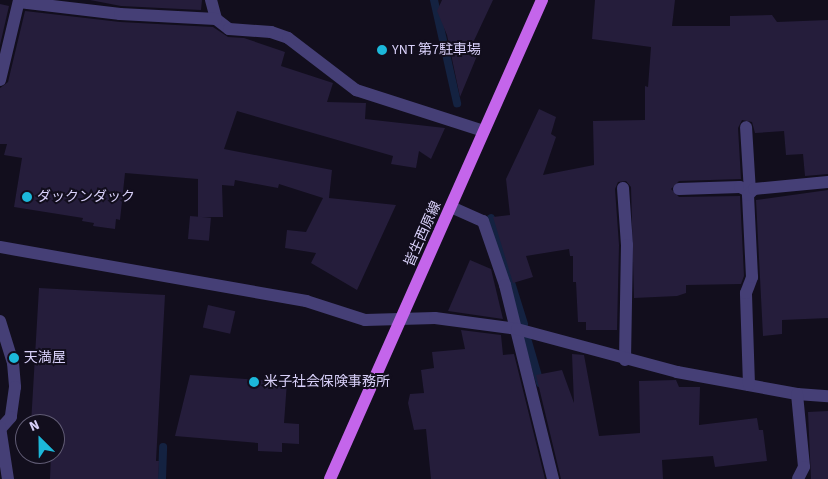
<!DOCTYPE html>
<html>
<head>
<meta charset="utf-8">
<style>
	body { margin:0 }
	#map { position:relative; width:828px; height:479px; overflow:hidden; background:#120e1d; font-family:"Source Sans 3","Noto Sans JP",sans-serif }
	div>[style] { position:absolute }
	.stream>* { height:8px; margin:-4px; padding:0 4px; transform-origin:4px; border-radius:4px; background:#142241 }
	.building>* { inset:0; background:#251d3b; transform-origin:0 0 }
	.minor>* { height:12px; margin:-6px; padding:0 6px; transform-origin:6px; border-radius:6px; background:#453f76 }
	.major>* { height:12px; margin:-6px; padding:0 6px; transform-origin:6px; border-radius:6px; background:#c465eb }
	.dots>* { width:14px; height:14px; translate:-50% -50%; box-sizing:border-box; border:2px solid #120e1d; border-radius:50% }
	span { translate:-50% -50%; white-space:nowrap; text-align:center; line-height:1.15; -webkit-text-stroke:4px #120e1d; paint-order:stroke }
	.poi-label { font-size:14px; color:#d8d0f9 }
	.left { translate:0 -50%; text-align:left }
	.street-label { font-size:14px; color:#d8d0f9 }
	.north { position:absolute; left:15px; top:414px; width:50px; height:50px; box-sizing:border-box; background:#120e1d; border:1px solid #615c75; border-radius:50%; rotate:337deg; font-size:14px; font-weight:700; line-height:20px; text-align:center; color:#d8d0f9 }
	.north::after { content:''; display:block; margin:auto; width:18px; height:22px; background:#1cb8da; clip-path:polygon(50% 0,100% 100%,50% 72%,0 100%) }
</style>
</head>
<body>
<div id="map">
	<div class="stream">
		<div style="left:434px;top:0;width:106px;rotate:77.4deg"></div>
		<div style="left:491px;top:218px;width:111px;rotate:72.7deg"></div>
		<div style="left:527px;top:338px;width:47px;rotate:73.9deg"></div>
		<div style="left:162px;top:479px;width:32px;rotate:-88deg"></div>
	</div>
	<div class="building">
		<div style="clip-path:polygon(90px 0,202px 0,201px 10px,121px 6px)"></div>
		<div style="clip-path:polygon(442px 0,493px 0,471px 47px,479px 51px,460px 97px,447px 35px,437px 11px)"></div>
		<div style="clip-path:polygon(595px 0,675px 0,672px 26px,730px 26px,730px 16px,772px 15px,777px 22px,828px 20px,828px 174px,805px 176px,803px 154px,786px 155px,784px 131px,755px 133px,752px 122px,742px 120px,738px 128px,741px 179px,679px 181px,671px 189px,679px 197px,740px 196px,744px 276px,741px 284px,686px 285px,686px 293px,677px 296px,634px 298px,631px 187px,626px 181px,618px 182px,615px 189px,619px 245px,617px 330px,586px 330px,586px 322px,578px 322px,576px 282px,573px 282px,573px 256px,570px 256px,569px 249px,526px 256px,533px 277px,513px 283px,493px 217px,510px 215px,506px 179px,539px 109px,556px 117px,551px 134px,556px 137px,543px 175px,594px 165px,593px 121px,645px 120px,645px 86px,648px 87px,651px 47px,592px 39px)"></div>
		<div style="clip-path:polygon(0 4px,9px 6px,0 45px)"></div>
		<div style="clip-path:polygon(25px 11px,120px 22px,213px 27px,228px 37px,244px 38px,285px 52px,281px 66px,333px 83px,327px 102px,366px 103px,365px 119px,445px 128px,431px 159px,419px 151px,416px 168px,391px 164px,393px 156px,237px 111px,224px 149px,332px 170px,329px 198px,396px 205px,357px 290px,311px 263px,316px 253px,285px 248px,287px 230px,306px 232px,323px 198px,279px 184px,278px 188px,235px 180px,234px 186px,222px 185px,223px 217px,198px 217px,198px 179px,125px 173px,120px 220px,116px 219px,115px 229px,93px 226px,94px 223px,82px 221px,83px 218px,14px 207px,22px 158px,4px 155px,7px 144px,0 144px,0 88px,8px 82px)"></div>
		<div style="clip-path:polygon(828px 190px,828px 318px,782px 320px,782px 334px,763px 336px,756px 200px)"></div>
		<div style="left:190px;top:216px;width:21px;height:23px;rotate:5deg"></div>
		<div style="clip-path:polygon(470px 260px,491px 269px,503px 319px,448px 311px)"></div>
		<div style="clip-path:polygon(39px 288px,165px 295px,156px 461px,159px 461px,158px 479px,50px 479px,51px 454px,55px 454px,55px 424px,31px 424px)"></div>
		<div style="left:208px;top:305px;width:28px;height:23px;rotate:13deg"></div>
		<div style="clip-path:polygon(461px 330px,501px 335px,503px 355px,514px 354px,545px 479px,431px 479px,426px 429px,414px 430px,408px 403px,410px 394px,424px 393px,421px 370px,434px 368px,432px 352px,465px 349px)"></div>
		<div style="clip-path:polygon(572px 354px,584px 355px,599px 436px,640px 433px,639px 381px,676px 380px,679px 387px,700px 387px,699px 425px,757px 418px,759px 430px,763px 430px,767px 461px,715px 467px,713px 456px,662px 460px,663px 479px,561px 479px,536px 375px,562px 370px,574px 403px)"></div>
		<div style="clip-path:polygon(190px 375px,287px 382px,284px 423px,299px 424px,299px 444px,282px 443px,282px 452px,258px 451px,258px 443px,175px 436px)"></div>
		<div style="clip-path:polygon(828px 411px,828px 479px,811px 479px,808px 412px)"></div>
	</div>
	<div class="minor">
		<div style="left:211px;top:0;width:20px;rotate:75deg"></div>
		<div style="left:216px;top:19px;width:16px;rotate:38deg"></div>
		<div style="left:229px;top:29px;width:42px;rotate:4.1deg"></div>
		<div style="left:271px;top:32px;width:18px;rotate:19deg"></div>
		<div style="left:288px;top:38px;width:86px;rotate:37.4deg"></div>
		<div style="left:356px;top:90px;width:134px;rotate:17.8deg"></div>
		<div style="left:19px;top:2px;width:102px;rotate:6.8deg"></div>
		<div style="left:120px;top:14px;width:96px;rotate:3deg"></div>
		<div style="left:0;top:80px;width:82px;rotate:-76.6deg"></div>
		<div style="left:623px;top:188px;width:57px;rotate:86deg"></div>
		<div style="left:627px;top:245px;width:115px;rotate:91deg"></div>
		<div style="left:679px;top:189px;width:61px;rotate:-1.9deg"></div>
		<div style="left:740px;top:187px;width:11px;rotate:27deg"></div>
		<div style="left:750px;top:192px;width:65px;rotate:-93.5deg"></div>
		<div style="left:451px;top:207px;width:35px;rotate:24deg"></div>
		<div style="left:483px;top:221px;width:68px;rotate:71deg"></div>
		<div style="left:505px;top:285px;width:200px;rotate:76.1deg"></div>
		<div style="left:0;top:247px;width:311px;rotate:10deg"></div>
		<div style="left:306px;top:301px;width:62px;rotate:17.9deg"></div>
		<div style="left:365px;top:320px;width:70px;rotate:-1.6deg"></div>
		<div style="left:435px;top:318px;width:83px;rotate:7.6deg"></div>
		<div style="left:517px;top:329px;width:166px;rotate:15deg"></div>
		<div style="left:677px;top:372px;width:122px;rotate:10.4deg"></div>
		<div style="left:797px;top:394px;width:31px;rotate:4deg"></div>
		<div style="left:0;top:321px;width:44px;rotate:72.8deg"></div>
		<div style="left:13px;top:363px;width:24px;rotate:85deg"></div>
		<div style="left:15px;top:387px;width:30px;rotate:98deg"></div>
		<div style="left:11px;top:417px;width:15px;rotate:132deg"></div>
		<div style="left:749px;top:385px;width:92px;rotate:-91.9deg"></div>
		<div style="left:746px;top:293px;width:17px;rotate:-69deg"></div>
		<div style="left:752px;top:277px;width:82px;rotate:-92.8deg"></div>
		<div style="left:748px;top:195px;width:8px;rotate:-45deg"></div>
		<div style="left:754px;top:189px;width:74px;rotate:-5.4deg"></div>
		<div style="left:797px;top:394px;width:73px;rotate:84.5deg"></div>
		<div style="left:804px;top:467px;width:13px;rotate:117deg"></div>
		<div style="left:0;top:427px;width:53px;rotate:81.3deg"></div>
	</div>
	<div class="major">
		<div style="left:330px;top:479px;width:524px;rotate:-66.13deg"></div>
	</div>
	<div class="dots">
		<div style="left:382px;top:50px;background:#1cb8da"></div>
		<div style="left:27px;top:197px;background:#1cb8da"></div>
		<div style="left:14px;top:358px;background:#1cb8da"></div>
		<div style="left:254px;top:382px;background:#1cb8da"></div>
	</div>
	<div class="poi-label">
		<span class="left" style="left:392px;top:50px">YNT 第7駐車場</span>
		<span class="left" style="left:37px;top:197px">ダックンダック</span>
		<span class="left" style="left:24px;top:358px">天満屋</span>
		<span class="left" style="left:264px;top:382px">米子社会保険事務所</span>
	</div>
	<div class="street-label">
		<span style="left:423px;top:234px;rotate:-66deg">皆生西原線</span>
	</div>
	<div class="north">N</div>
</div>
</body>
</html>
